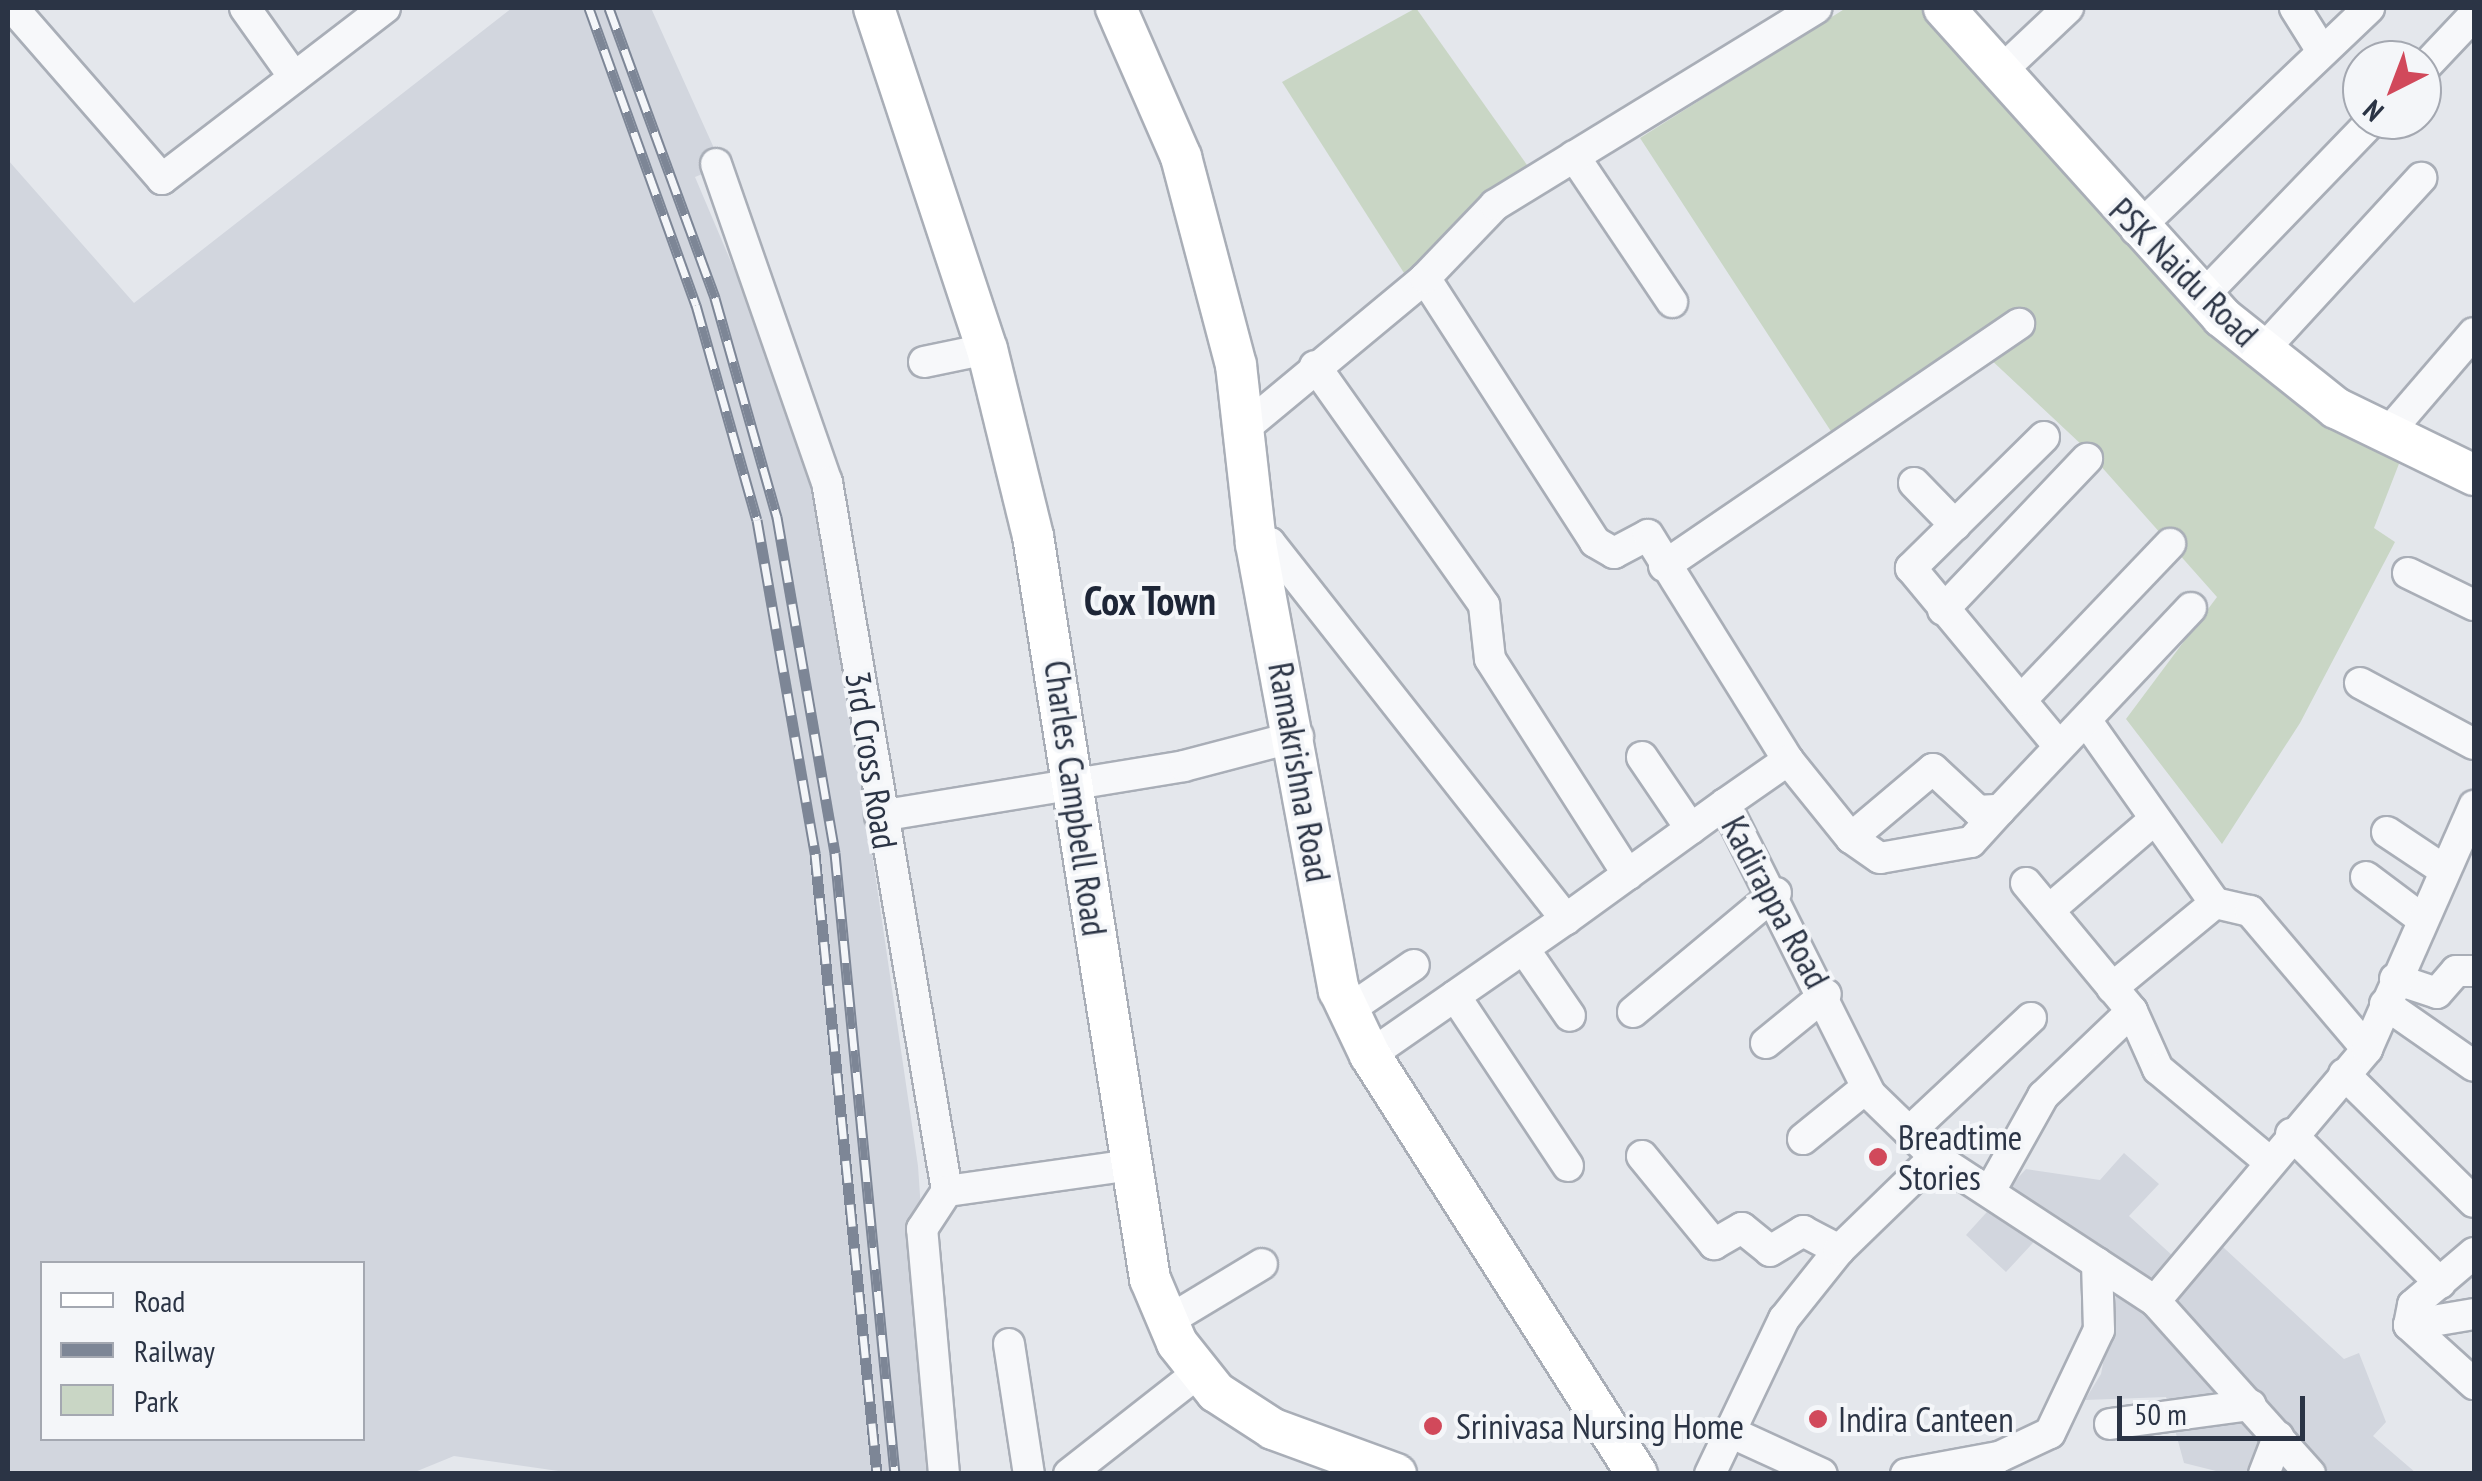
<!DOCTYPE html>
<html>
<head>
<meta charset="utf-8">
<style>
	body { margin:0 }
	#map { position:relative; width:2482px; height:1481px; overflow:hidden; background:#e4e7ec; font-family:"PT Sans Narrow",sans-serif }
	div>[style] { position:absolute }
	.built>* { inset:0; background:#d2d6de }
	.green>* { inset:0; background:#c9d6c5 }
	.roads { filter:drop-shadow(2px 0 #a9aeb7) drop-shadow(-2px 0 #a9aeb7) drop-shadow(0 2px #a9aeb7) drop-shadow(0 -2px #a9aeb7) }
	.street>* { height:30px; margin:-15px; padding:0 15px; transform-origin:15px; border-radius:15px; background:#f7f8fa }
	.secondary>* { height:40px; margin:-20px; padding:0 20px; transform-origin:20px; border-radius:20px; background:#fff }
	.rail>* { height:11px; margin-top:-5.5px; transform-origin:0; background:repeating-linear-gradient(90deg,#f4f6f9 0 22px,#7d8696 0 44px); box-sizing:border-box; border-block:2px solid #7d8696 }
	.dots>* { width:28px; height:28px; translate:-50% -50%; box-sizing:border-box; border:5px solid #f4f6f9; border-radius:50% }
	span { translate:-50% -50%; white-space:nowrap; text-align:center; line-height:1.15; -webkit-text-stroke:8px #f4f6f9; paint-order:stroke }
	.street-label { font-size:35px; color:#2b3445 }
	.poi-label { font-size:35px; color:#2b3445 }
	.left { translate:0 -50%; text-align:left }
	.quarter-label { font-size:40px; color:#1d2536; font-weight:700 }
	.frame { position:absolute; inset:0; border:10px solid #2b3445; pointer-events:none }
	.legend { position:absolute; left:40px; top:1261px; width:325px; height:180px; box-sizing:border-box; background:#f4f6f9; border:2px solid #a4a8b1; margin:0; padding:12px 18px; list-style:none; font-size:30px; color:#2b3445 }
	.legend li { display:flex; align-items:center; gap:20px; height:50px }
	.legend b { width:50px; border:2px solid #a4a8b1 }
	.north { position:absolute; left:2342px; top:40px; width:100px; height:100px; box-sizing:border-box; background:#f4f6f9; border:2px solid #a4a8b1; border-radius:50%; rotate:222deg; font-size:28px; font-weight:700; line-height:40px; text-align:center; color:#2b3445 }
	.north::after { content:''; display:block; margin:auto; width:35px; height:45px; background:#d1495b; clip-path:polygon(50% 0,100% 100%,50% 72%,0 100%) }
	.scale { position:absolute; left:2117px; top:1396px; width:188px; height:45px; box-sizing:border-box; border:5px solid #2b3445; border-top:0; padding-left:12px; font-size:30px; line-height:35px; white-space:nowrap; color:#2b3445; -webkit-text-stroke:8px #f4f6f9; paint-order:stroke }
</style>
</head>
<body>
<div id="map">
	<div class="built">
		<div style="clip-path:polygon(evenodd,512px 8px,651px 8px,722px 166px,695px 177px,814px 458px,918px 1166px,939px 1473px,579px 1474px,454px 1456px,410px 1474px,8px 1473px,8px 160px,134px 303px,512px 8px,42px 1264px,362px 1264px,362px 1438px,42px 1438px,42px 1264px)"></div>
		<div style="clip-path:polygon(2124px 1153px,2159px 1184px,2129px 1216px,2185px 1267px,2210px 1235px,2344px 1359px,2359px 1353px,2386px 1422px,2373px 1436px,2416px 1473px,2228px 1474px,2184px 1463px,2166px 1397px,2085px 1400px,2101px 1374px,2119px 1280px,2042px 1233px,2006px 1272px,1966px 1235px,2026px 1169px,2100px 1180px)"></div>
	</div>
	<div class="green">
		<div style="clip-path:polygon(1416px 8px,1527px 165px,1404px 273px,1282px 82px)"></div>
		<div style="clip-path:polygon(1846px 8px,1924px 8px,2198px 317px,2402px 456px,2374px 528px,2395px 542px,2300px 723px,2222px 844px,2126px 719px,2217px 597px,2083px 446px,1972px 342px,1836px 439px,1640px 138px)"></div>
	</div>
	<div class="roads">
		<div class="street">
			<div style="left:13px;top:8px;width:227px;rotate:48.9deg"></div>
			<div style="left:162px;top:179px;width:281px;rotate:-37.5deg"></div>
			<div style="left:245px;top:8px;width:85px;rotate:54.6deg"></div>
			<div style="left:2295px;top:8px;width:51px;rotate:57.9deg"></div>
			<div style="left:2422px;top:70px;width:76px;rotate:-46.6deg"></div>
			<div style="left:1999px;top:73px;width:95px;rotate:-43.3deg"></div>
			<div style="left:1574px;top:156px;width:176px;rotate:56.1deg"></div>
			<div style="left:716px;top:164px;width:337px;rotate:70.8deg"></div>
			<div style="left:827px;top:482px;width:719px;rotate:80.39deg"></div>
			<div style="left:2136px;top:230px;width:322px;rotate:-43.6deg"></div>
			<div style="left:1425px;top:278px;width:314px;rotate:57.2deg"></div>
			<div style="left:1595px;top:542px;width:22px;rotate:30deg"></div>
			<div style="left:1614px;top:553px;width:38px;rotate:-28deg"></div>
			<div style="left:1648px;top:535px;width:265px;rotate:58.1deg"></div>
			<div style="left:2202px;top:297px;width:246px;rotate:-46deg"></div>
			<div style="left:2263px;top:350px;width:234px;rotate:-47.4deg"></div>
			<div style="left:924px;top:362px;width:64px;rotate:-11.7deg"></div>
			<div style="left:1315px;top:366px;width:293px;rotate:54.7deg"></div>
			<div style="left:1484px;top:605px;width:54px;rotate:83.7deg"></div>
			<div style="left:1490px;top:659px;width:256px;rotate:57.4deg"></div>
			<div style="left:1247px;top:426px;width:231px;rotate:-39.7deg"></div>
			<div style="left:1425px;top:278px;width:101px;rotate:-46.2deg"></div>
			<div style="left:1495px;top:205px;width:377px;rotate:-31.5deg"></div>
			<div style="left:2387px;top:434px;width:133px;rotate:-49.3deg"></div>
			<div style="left:2044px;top:437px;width:187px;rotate:135.4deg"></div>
			<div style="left:1911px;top:568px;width:230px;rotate:50.3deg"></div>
			<div style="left:1914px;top:483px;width:59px;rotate:45.7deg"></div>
			<div style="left:1256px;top:544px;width:14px;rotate:-4deg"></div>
			<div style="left:1270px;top:543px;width:479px;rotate:51.8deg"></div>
			<div style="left:1566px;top:919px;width:196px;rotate:-35.9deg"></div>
			<div style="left:1725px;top:804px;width:326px;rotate:63.4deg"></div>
			<div style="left:1871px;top:1095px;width:89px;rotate:44.1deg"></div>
			<div style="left:1935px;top:1157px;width:263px;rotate:33.2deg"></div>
			<div style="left:2155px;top:1301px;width:232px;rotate:48.1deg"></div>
			<div style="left:1664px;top:566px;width:430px;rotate:-34.3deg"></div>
			<div style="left:2408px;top:573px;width:73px;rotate:25.9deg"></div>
			<div style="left:1943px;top:610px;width:209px;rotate:-46.4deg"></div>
			<div style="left:2360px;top:683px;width:129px;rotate:28.2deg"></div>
			<div style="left:2021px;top:700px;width:216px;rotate:-46.3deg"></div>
			<div style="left:2088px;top:723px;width:220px;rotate:54.8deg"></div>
			<div style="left:2215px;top:903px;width:36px;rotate:13deg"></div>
			<div style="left:2250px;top:911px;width:181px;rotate:49.7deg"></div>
			<div style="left:1642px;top:757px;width:87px;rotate:55.8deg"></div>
			<div style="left:1725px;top:804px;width:77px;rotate:-34.9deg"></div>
			<div style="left:1788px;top:760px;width:100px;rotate:51.1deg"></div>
			<div style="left:1851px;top:838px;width:107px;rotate:-40.1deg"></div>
			<div style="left:1933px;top:769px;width:62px;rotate:43deg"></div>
			<div style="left:1978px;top:811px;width:22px;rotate:-3deg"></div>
			<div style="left:2000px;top:810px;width:278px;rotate:-46.6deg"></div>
			<div style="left:880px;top:816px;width:308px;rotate:-9.3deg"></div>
			<div style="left:1184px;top:766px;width:118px;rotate:-14.7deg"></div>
			<div style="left:2387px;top:832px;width:69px;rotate:33.7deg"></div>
			<div style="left:1851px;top:838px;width:35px;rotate:35deg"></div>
			<div style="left:1880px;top:858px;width:92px;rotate:-10deg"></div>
			<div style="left:1971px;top:842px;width:43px;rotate:-47.8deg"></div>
			<div style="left:2366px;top:877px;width:70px;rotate:36.9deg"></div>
			<div style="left:2026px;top:883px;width:166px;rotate:50.4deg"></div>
			<div style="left:2132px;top:1011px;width:64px;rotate:65.9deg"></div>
			<div style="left:2158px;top:1069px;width:141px;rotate:39.8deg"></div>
			<div style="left:2049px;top:910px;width:138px;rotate:-40.6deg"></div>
			<div style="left:1524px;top:949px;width:81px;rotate:55.5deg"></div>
			<div style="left:2395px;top:979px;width:44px;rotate:18.4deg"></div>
			<div style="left:2437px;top:993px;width:29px;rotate:-49deg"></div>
			<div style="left:2456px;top:971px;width:18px"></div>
			<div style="left:2112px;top:988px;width:134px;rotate:-39.5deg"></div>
			<div style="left:1455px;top:996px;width:204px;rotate:56.4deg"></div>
			<div style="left:2385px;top:1004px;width:108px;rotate:34.9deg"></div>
			<div style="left:1347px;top:1011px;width:81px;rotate:-34.5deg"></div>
			<div style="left:1633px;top:1012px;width:186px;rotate:-39.8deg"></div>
			<div style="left:1766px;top:1043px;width:77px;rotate:-39.2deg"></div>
			<div style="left:1370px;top:1055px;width:239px;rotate:-34.8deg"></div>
			<div style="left:2344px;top:1074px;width:182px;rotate:44.6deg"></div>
			<div style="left:1909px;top:1132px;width:167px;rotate:-43.1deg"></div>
			<div style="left:2291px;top:1134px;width:211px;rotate:45deg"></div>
			<div style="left:1803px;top:1139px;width:81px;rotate:-39deg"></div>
			<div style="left:1642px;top:1156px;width:114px;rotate:50.7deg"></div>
			<div style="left:1714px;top:1244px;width:32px;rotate:-30deg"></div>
			<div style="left:1742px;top:1228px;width:36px;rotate:39deg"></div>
			<div style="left:1770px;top:1251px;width:39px;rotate:-31deg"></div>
			<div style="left:1803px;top:1231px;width:41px;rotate:27.8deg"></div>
			<div style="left:947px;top:1191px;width:181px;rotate:-8deg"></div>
			<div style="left:1990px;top:1191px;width:109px;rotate:-60.8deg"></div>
			<div style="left:2043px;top:1096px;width:123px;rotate:-43.7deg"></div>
			<div style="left:2474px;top:1253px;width:80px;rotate:139.6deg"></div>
			<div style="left:2413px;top:1305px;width:20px;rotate:101deg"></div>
			<div style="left:2409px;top:1325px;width:88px;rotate:42.2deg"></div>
			<div style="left:2155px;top:1301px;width:329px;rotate:-49.9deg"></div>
			<div style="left:2367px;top:1049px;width:266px;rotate:-66.2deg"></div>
			<div style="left:1166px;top:1322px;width:112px;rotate:-31.1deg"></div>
			<div style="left:2409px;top:1325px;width:66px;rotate:-9.6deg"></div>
			<div style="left:1009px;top:1344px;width:132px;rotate:81.3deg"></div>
			<div style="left:2110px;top:1424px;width:142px;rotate:-7.7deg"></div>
			<div style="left:1728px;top:1431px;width:103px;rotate:24.6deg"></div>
			<div style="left:944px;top:1474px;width:246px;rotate:-95.1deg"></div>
			<div style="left:922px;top:1229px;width:45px;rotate:-56.7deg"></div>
			<div style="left:1069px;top:1474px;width:164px;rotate:-38.1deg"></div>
			<div style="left:1710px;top:1474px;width:172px;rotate:-64.5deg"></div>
			<div style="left:1784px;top:1319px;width:88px;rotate:-51.4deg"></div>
			<div style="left:1839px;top:1250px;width:134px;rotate:-44.1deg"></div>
			<div style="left:1906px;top:1474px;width:95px;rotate:-10.4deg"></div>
			<div style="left:1999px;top:1457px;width:56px;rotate:-25.2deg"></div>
			<div style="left:2050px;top:1433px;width:114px;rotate:-64.6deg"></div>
			<div style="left:2099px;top:1330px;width:67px;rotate:-91.7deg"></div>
			<div style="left:2264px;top:1474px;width:40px;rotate:-69deg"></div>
		</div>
		<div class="secondary">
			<div style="left:874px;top:8px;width:359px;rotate:71.7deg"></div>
			<div style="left:987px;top:349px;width:193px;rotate:76.2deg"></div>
			<div style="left:1033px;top:536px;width:752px;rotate:81.05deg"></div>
			<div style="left:1150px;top:1279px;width:69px;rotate:67.1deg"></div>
			<div style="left:1177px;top:1343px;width:63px;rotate:51.5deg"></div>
			<div style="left:1216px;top:1392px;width:68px;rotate:33deg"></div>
			<div style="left:1273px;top:1429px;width:131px;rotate:20.1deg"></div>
			<div style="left:1116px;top:8px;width:163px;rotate:66.4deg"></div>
			<div style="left:1181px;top:157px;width:215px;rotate:75.2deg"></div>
			<div style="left:1236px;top:365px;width:180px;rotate:83.6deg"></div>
			<div style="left:1256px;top:544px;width:454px;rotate:79.5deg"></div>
			<div style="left:1339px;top:990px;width:72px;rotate:64.5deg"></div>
			<div style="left:1370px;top:1055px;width:497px;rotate:57.5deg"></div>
			<div style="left:1944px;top:8px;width:416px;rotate:48deg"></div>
			<div style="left:2222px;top:317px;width:146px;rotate:38.6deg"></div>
			<div style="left:2336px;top:408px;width:153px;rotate:25.9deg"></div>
		</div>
	</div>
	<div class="rail">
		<div style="left:589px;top:8px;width:316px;rotate:70.2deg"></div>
		<div style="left:696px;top:305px;width:223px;rotate:74.2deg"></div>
		<div style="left:757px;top:520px;width:339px;rotate:80.1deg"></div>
		<div style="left:815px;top:854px;width:623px;rotate:84.29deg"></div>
		<div style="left:609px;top:8px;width:309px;rotate:69.9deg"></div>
		<div style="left:715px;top:298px;width:228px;rotate:74.2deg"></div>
		<div style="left:777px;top:517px;width:341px;rotate:80.2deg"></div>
		<div style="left:835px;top:853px;width:624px;rotate:84.48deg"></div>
	</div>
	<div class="dots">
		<div style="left:1878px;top:1157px;background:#d1495b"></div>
		<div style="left:1818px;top:1419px;background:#d1495b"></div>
		<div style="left:1433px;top:1426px;background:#d1495b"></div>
	</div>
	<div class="street-label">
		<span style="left:2184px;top:272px;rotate:45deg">PSK Naidu Road</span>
		<span style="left:872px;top:760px;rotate:81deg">3rd Cross Road</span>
		<span style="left:1300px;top:772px;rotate:80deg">Ramakrishna Road</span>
		<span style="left:1076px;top:798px;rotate:82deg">Charles Campbell Road</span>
		<span style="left:1776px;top:902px;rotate:62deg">Kadirappa Road</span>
	</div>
	<div class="poi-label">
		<span class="left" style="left:1898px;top:1157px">Breadtime<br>Stories</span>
		<span class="left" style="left:1838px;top:1419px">Indira Canteen</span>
		<span class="left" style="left:1456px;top:1426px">Srinivasa Nursing Home</span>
	</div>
	<div class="quarter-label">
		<span style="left:1150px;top:600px">Cox Town</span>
	</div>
	<div class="frame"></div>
	<ul class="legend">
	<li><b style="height:12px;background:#fff"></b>Road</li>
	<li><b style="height:12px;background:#7d8696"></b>Railway</li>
	<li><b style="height:28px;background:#c9d6c5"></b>Park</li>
	</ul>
	<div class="north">N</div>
	<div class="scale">50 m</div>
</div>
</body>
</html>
